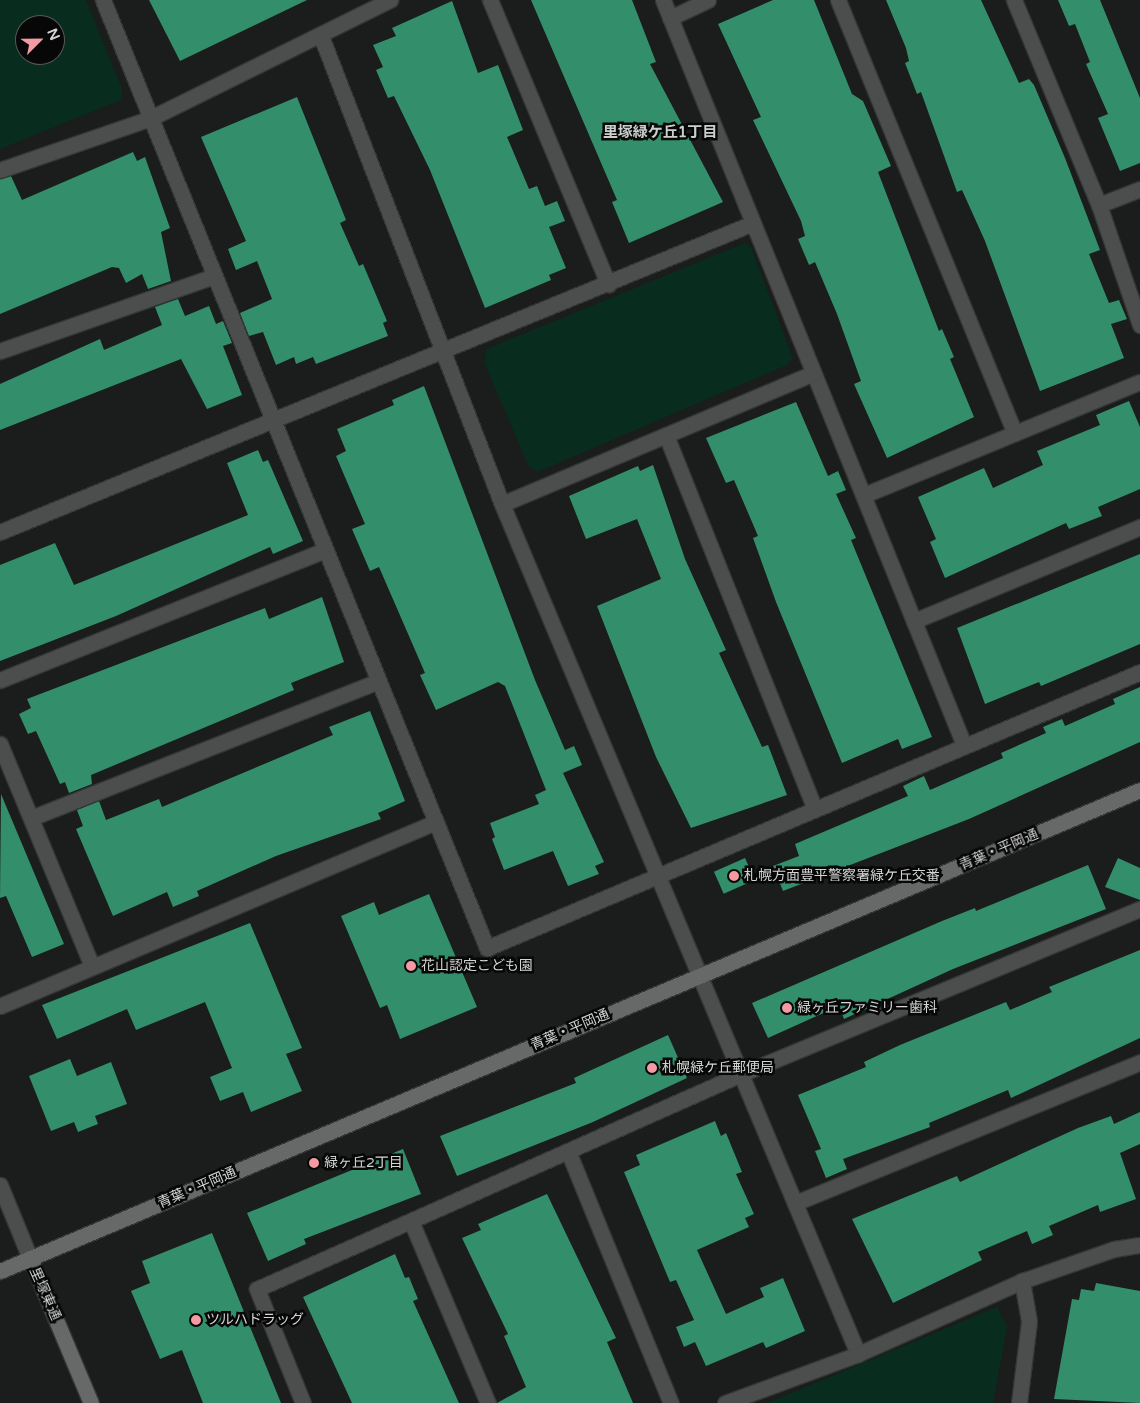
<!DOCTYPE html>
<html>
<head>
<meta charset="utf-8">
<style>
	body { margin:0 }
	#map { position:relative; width:1140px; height:1403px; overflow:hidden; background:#1a1d1b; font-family:"Varela Round","Noto Sans JP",sans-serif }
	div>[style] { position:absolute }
	.green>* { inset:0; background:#082d1f }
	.building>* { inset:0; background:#338e6b; transform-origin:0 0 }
	.roads { filter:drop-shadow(1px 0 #343735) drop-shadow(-1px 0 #343735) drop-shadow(0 1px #343735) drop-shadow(0 -1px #343735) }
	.street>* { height:15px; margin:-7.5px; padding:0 7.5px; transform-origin:7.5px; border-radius:7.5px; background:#4c4d4d }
	.secondary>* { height:15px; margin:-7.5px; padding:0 7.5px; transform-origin:7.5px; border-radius:7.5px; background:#676968 }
	.dots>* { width:14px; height:14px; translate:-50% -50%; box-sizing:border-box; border:2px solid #060706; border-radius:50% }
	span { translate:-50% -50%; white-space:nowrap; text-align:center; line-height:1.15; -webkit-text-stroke:5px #060706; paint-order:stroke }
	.street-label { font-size:14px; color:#d3d5d4 }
	.poi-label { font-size:14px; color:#d3d5d4 }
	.left { translate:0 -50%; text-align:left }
	.neighbourhood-label { font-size:15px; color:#cacecc; font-weight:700 }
	.north { position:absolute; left:15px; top:15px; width:50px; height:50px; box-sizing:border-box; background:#060706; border:1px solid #585958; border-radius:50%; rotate:67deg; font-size:14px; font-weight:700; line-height:20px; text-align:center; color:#d3d5d4 }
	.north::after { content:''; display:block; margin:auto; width:18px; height:22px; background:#f49aa2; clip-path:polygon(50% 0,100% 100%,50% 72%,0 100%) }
</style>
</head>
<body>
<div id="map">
	<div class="green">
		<div style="clip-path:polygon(evenodd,0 0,86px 0,122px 89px,121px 100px,0 149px,0 0,25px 25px,55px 25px,55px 55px,25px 55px,25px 25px)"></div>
		<div style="clip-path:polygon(745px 243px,752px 250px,793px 359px,787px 365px,537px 472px,528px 465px,484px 362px,487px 349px)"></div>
		<div style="clip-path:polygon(997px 1307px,1007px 1327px,993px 1403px,768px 1403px)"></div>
	</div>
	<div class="building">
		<div style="clip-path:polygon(149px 0,307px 0,180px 61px)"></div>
		<div style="clip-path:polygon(531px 0,632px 0,656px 62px,650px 64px,723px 202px,629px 243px,612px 202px,617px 200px)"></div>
		<div style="clip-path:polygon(773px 0,814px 0,852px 94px,863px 101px,891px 166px,878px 172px,939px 331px,942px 329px,954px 357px,950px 359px,974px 417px,887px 458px,854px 384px,861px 381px,837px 314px,815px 262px,809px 265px,798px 239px,805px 236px,801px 221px,753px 120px,761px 117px,718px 24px)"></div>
		<div style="clip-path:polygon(886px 0,981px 0,1019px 83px,1029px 79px,1034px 85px,1065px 158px,1100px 250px,1089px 254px,1109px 303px,1119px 300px,1127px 319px,1111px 324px,1124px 358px,1040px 391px,985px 241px,962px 190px,957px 192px,921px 92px,917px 94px,905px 63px,909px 61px,906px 48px)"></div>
		<div style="clip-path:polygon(1058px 0,1100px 0,1140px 98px,1140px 163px,1120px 171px,1098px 118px,1108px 114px,1086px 64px,1090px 62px,1075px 24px,1069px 26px)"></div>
		<div style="clip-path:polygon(452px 1px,478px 73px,498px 65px,523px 130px,507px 137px,529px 189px,537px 186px,545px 206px,557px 201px,565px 221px,549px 227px,566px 268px,549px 275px,551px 280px,485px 308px,430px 170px,394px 96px,388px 98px,376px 70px,383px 67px,373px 45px,396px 36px,392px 28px)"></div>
		<div style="clip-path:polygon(297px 97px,346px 220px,340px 223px,359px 266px,363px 264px,387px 321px,383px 323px,388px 336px,316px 364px,313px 357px,296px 364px,294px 357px,276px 365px,263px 332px,249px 336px,240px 313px,272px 299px,257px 261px,236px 270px,228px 249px,246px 241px,201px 137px)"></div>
		<div style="clip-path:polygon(133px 152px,137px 161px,145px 157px,170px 228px,161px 232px,171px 281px,148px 289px,142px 274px,126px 283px,119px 268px,112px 267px,0 314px,0 179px,11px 176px,22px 200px)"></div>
		<div style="clip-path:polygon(178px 299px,185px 316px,209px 306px,216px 324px,223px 321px,232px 343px,223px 346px,242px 395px,207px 409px,181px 359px,0 430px,0 384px,100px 339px,104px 350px,162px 325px,155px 307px)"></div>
		<div style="clip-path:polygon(424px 386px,535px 680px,565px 750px,574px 746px,582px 765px,563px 773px,604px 862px,595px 866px,599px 874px,568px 886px,553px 851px,504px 870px,492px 839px,495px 837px,490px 823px,539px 804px,535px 795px,546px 790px,505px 686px,498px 682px,436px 710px,420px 675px,425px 673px,379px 567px,370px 571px,352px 529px,365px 524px,336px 456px,346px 451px,337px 429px,394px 405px,392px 400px)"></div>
		<div style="clip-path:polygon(1129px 401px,1140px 427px,1140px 489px,1098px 507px,1102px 516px,1069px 529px,1066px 523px,945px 578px,930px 542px,936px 539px,918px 497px,984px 468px,993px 488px,1043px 465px,1037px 451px,1100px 425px,1096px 415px)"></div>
		<div style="clip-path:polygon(796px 402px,828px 476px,838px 471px,846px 490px,836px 494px,856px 538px,851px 540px,932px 737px,902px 749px,898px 739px,842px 763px,776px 602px,753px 538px,758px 536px,734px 480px,726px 483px,706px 438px)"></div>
		<div style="clip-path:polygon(258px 450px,263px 462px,268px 460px,303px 541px,273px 554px,270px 547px,116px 616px,0 661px,0 565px,55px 543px,74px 585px,248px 515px,227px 463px)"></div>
		<div style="clip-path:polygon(653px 465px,685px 559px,726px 650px,719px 653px,762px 747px,768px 745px,787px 795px,691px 828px,656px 757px,597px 606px,661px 579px,637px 519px,586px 539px,569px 496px,638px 466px,640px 471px)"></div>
		<div style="clip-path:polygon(1140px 554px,1140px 644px,1041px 686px,1039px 682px,985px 704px,957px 628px)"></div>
		<div style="clip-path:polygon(322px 597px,344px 662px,291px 683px,294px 690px,91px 775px,92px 784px,69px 793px,65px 782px,60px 784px,36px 731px,28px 734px,19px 714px,31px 708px,27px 699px,265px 608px,269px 619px)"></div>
		<div style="clip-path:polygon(1140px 687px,1140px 742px,969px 819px,783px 891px,773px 866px,799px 856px,795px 844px,908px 796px,903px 786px,924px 776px,930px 790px,1003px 758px,1001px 753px,1046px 733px,1043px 727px,1062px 719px,1065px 726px,1115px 704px,1113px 699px)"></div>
		<div style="clip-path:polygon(370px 711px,405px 801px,378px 813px,381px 819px,276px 856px,197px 891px,199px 896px,173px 907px,167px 892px,113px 916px,76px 829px,83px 826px,77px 810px,99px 801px,106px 820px,159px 799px,162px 807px,333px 735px,329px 727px)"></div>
		<div style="clip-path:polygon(1px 794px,64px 944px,32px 957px,6px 896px,0 898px)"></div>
		<div style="left:745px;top:858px;width:24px;height:34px;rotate:66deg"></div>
		<div style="clip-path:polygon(1118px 858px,1140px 868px,1140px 900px,1105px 887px)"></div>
		<div style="clip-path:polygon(1088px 865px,1106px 909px,953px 969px,844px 1019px,839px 1006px,768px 1038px,752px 1003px,942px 921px,975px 908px,976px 911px)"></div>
		<div style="clip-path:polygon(429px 894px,477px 1007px,400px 1039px,387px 1005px,380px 1008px,341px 916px,374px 902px,379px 915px)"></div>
		<div style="clip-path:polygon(250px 923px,302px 1048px,286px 1054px,302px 1091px,251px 1112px,243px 1092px,220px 1101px,210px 1077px,232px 1068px,205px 1002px,136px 1030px,127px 1009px,57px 1039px,42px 1005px)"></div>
		<div style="clip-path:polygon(1140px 950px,1140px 1038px,1011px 1098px,1008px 1090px,929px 1123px,930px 1127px,843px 1159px,847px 1169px,826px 1178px,815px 1151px,821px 1149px,798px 1095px,866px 1067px,864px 1062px,900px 1045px,1006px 1002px,1010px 1010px,1052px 992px,1049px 987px)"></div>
		<div style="clip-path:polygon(668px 1035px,687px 1078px,593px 1122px,457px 1176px,440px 1136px,576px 1083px,574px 1078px)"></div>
		<div style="clip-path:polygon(70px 1059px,77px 1076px,111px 1062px,127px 1104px,95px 1116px,98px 1124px,78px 1132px,74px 1122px,51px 1131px,29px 1076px)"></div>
		<div style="clip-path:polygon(1140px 1112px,1140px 1144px,1120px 1153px,1136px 1199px,1100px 1212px,1098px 1205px,1049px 1226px,1053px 1235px,1032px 1244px,1027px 1231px,978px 1252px,982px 1260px,893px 1303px,852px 1219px,957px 1176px,960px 1182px,1078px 1128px,1111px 1116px,1114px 1124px)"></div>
		<div style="clip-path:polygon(715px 1121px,721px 1136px,726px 1133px,742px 1172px,736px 1174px,754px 1214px,745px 1218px,749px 1227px,697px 1250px,726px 1314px,764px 1297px,760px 1288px,783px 1278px,805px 1331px,766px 1348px,763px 1342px,706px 1366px,695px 1342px,684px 1347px,676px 1327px,694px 1320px,676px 1280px,670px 1282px,624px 1172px,640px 1165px,636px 1155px)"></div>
		<div style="clip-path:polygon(403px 1149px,421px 1194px,304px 1239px,306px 1244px,268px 1261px,247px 1213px)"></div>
		<div style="clip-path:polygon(547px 1194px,616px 1338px,607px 1342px,633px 1403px,497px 1403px,526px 1387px,504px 1336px,508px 1334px,462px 1238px,481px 1230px,478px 1224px)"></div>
		<div style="clip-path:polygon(212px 1233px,281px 1403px,203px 1403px,182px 1350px,160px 1359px,131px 1291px,150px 1283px,142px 1261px)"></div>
		<div style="clip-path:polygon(395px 1254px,405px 1278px,409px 1277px,418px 1299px,413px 1301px,459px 1403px,352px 1403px,303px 1297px)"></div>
		<div style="clip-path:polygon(1096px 1283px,1140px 1291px,1140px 1403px,1054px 1399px,1072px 1299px,1079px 1300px,1081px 1289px,1094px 1291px)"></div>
	</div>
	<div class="roads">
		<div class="street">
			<div style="left:103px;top:0;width:1023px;rotate:67.95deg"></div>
			<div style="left:487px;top:948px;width:709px;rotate:-22.91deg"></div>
			<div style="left:490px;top:0;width:308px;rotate:67.4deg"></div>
			<div style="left:663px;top:0;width:804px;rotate:68deg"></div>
			<div style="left:838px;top:0;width:468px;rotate:67.8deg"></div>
			<div style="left:1014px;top:0;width:222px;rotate:67.5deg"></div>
			<div style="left:1099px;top:205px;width:127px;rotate:71.1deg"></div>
			<div style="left:670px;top:18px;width:42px;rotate:-25.3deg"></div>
			<div style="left:321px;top:36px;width:502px;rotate:68.86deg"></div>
			<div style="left:502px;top:504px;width:922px;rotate:67.27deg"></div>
			<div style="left:0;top:170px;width:160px;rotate:-19deg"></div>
			<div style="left:151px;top:118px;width:267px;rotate:-26.3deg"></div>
			<div style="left:1099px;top:205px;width:44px;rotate:-21.3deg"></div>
			<div style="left:0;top:351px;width:227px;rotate:-19.3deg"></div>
			<div style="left:666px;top:435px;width:403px;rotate:68.3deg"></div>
			<div style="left:864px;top:495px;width:298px;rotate:-22.3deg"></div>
			<div style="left:502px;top:504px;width:338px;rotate:-22.8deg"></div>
			<div style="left:0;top:532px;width:814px;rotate:-22.31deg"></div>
			<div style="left:914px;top:621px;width:245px;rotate:-22.6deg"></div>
			<div style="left:0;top:680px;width:350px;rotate:-21.8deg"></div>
			<div style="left:0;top:744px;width:240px;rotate:67.5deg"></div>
			<div style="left:31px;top:818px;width:373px;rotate:-21.5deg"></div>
			<div style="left:0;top:1006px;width:472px;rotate:-22.9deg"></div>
			<div style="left:568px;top:1151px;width:272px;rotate:67.8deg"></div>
			<div style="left:0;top:1185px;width:79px;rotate:67.7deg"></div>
			<div style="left:795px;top:1203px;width:373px;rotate:-22.2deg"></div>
			<div style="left:411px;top:1221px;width:198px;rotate:67.1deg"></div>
			<div style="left:303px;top:1403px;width:123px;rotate:-112deg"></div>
			<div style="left:257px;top:1289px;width:530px;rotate:-23.95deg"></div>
			<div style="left:741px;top:1074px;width:432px;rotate:-22.5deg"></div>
			<div style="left:725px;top:1403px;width:142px;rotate:-20.2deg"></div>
			<div style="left:858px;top:1354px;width:180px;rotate:-24deg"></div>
			<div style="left:1022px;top:1281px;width:97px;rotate:-19.2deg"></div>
			<div style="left:1114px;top:1249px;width:26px;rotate:-9deg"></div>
			<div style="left:1019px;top:1403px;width:83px;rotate:-83deg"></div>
			<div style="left:1029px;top:1321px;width:41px;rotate:-99.9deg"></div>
		</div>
		<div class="secondary">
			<div style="left:30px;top:1258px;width:157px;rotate:67.2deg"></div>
			<div style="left:0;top:1271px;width:1237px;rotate:-22.88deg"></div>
		</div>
	</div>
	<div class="dots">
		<div style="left:734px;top:876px;background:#f49aa2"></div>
		<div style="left:411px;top:966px;background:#f49aa2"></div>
		<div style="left:787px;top:1008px;background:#f49aa2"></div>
		<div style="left:652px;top:1068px;background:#f49aa2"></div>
		<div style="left:314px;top:1163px;background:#f49aa2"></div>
		<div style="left:196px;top:1320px;background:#f49aa2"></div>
	</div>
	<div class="street-label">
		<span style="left:999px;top:850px;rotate:-23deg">青葉・平岡通</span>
		<span style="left:570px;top:1030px;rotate:-23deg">青葉・平岡通</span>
		<span style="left:197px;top:1188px;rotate:-23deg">青葉・平岡通</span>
		<span style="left:45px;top:1294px;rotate:66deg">里塚東通</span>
	</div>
	<div class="poi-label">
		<span class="left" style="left:744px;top:876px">札幌方面豊平警察署緑ケ丘交番</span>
		<span class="left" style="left:421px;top:966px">花山認定こども園</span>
		<span class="left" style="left:797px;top:1008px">緑ヶ丘ファミリー歯科</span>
		<span class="left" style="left:662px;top:1068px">札幌緑ケ丘郵便局</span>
		<span class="left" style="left:324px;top:1163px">緑ヶ丘2丁目</span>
		<span class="left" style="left:206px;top:1320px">ツルハドラッグ</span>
	</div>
	<div class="neighbourhood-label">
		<span style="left:660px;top:133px">里塚緑ケ丘1丁目</span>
	</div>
	<div class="north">N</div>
</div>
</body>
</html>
